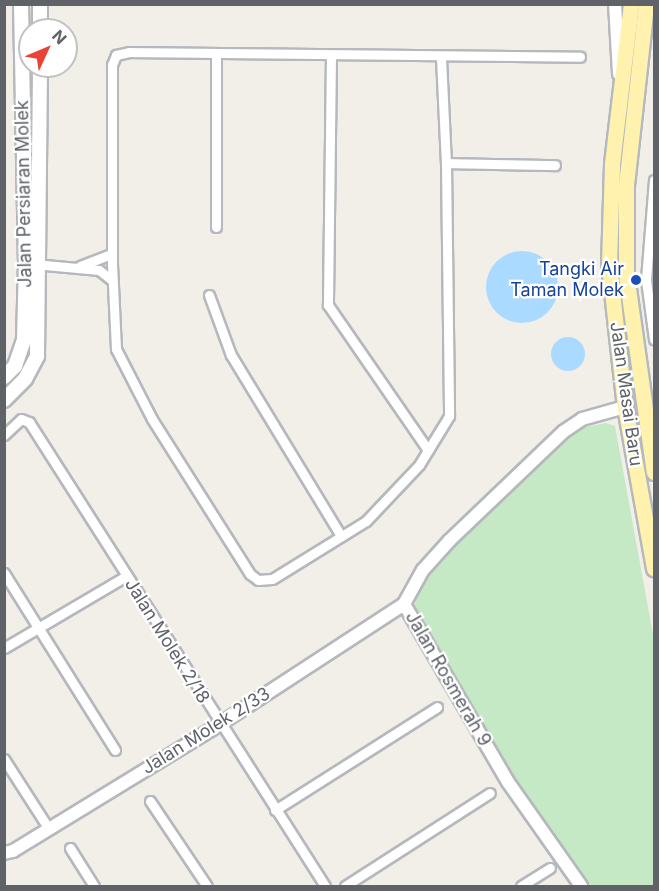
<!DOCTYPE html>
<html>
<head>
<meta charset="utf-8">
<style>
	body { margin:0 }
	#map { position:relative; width:659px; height:891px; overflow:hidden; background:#f1efe8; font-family:Inter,sans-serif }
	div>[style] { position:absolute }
	.green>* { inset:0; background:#c5e8c5 }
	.water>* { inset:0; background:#aadaff }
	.round { border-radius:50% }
	.roads { filter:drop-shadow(2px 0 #b5b8bc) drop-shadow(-2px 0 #b5b8bc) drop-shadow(0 2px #b5b8bc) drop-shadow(0 -2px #b5b8bc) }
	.minor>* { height:9px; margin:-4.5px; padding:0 4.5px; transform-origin:4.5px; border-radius:4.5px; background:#fff }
	.tertiary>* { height:12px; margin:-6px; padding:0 6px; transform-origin:6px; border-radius:6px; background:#fff }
	.secondary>* { height:14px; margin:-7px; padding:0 7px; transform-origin:7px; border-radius:7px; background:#fff }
	.primary>* { height:15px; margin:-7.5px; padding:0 7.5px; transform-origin:7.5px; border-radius:7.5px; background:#fff2af }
	.dots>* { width:16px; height:16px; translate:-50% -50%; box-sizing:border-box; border:3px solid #fff; border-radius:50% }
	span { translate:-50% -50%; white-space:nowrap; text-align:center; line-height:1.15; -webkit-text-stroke:4.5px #fff; paint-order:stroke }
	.street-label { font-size:18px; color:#5f6368 }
	.transit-label { font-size:18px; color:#164399 }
	.right { translate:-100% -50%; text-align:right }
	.frame { position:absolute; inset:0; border:6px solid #5f6368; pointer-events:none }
	.north { position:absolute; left:18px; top:18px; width:60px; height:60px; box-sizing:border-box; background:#fff; border:2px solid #bfc1c3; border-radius:50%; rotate:46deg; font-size:16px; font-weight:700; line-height:24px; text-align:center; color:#5f6368 }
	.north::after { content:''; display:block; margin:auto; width:21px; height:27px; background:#ea4335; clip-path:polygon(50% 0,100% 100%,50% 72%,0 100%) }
</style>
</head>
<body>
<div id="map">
	<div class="green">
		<div style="clip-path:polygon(606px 423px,615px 426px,654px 640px,654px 886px,587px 886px,474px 717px,413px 611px,420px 587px,450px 545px,496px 506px,580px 428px)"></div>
	</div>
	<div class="water">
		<div class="round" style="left:486px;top:251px;width:72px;height:72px"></div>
		<div class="round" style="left:551px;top:337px;width:34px;height:34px"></div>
	</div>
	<div class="roads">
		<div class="minor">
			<div style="left:331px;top:55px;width:250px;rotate:90.7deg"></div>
			<div style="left:328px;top:305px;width:176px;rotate:55.4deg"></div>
			<div style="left:441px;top:58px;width:105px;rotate:87.3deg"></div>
			<div style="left:446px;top:163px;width:253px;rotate:89.3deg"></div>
			<div style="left:449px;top:416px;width:57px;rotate:121.5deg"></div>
			<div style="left:419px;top:465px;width:77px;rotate:133.4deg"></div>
			<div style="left:366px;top:521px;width:110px;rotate:148.3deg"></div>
			<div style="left:272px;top:579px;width:14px;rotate:176deg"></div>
			<div style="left:258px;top:580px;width:10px;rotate:-143deg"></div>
			<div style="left:250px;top:574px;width:183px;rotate:-122.3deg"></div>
			<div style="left:152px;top:419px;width:79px;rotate:-117.2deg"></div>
			<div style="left:116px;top:349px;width:85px;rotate:-92.7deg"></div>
			<div style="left:112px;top:264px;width:199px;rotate:-90deg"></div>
			<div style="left:112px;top:65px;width:11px;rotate:-68deg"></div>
			<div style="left:116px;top:55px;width:13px;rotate:-13deg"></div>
			<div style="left:129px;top:52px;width:451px;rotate:0.6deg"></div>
			<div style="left:446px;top:163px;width:109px;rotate:1.1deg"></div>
			<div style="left:654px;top:180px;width:100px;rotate:94.6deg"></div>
			<div style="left:646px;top:280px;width:60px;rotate:82.3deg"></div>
			<div style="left:216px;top:227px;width:174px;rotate:-90deg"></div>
			<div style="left:34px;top:264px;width:65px;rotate:5.3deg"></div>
			<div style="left:99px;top:270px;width:16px;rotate:38deg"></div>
			<div style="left:80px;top:266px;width:34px;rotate:-21deg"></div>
			<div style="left:209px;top:295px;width:64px;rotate:69.9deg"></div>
			<div style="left:231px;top:355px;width:212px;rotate:58.7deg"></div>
			<div style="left:4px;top:435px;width:23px;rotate:-43deg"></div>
			<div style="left:21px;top:419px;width:9px;rotate:21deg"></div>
			<div style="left:29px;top:422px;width:550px;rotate:57.46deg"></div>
			<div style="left:4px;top:573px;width:209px;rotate:57.9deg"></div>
			<div style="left:4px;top:648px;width:142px;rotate:-30.5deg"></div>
			<div style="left:4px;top:759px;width:83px;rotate:57.3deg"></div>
			<div style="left:150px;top:801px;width:102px;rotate:56.2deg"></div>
			<div style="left:275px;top:810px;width:192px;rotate:-32.4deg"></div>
			<div style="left:70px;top:848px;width:45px;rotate:57.7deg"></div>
			<div style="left:345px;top:886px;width:172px;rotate:-32.7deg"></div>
			<div style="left:521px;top:886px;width:34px;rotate:-32deg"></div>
		</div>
		<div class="tertiary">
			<div style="left:615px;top:4px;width:70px;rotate:86.7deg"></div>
			<div style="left:404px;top:604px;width:206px;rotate:59.7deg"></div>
			<div style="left:508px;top:782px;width:127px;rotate:54.9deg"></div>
			<div style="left:404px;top:604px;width:39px;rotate:-61deg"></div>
			<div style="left:423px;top:570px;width:39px;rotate:-48deg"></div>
			<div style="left:449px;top:541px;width:158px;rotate:-43.7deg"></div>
			<div style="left:563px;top:432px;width:23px;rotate:-34deg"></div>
			<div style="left:582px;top:419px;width:45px;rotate:-15.6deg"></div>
			<div style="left:4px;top:853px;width:9px;rotate:-13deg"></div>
			<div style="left:13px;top:851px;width:243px;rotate:-31.5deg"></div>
			<div style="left:220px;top:724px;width:220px;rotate:-33.1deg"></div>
		</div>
		<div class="secondary">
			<div style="left:40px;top:30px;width:26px;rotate:-90deg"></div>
			<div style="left:4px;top:377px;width:16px;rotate:-45deg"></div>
			<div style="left:15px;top:366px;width:28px;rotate:-71deg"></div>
			<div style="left:24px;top:340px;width:76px;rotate:-88.5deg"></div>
			<div style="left:26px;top:264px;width:260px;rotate:-91.1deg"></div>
			<div style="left:4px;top:400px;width:30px;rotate:-45deg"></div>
			<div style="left:25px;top:379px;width:26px;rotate:-62deg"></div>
			<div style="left:37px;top:356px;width:290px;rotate:-89.4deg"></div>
		</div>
		<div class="primary">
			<div style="left:631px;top:4px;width:161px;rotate:96.8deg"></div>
			<div style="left:612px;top:164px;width:101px;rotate:91.7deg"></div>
			<div style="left:609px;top:265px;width:143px;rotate:83.6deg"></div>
			<div style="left:625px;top:407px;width:164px;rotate:79.8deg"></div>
			<div style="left:646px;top:4px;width:183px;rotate:96.3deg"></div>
			<div style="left:626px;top:186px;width:88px;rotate:90deg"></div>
			<div style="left:626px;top:274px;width:200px;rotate:82deg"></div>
		</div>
	</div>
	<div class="dots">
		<div style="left:636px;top:280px;background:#1a4fb4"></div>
	</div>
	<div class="street-label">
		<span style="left:24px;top:194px;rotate:-91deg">Jalan Persiaran Molek</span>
		<span style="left:626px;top:394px;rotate:82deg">Jalan Masai Baru</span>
		<span style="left:167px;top:641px;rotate:58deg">Jalan Molek 2/18</span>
		<span style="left:448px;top:679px;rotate:60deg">Jalan Rosmerah 9</span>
		<span style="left:206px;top:731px;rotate:-32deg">Jalan Molek 2/33</span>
	</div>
	<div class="transit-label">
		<span class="right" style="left:624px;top:280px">Tangki Air<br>Taman Molek</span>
	</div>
	<div class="frame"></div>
	<div class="north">N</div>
</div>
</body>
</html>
